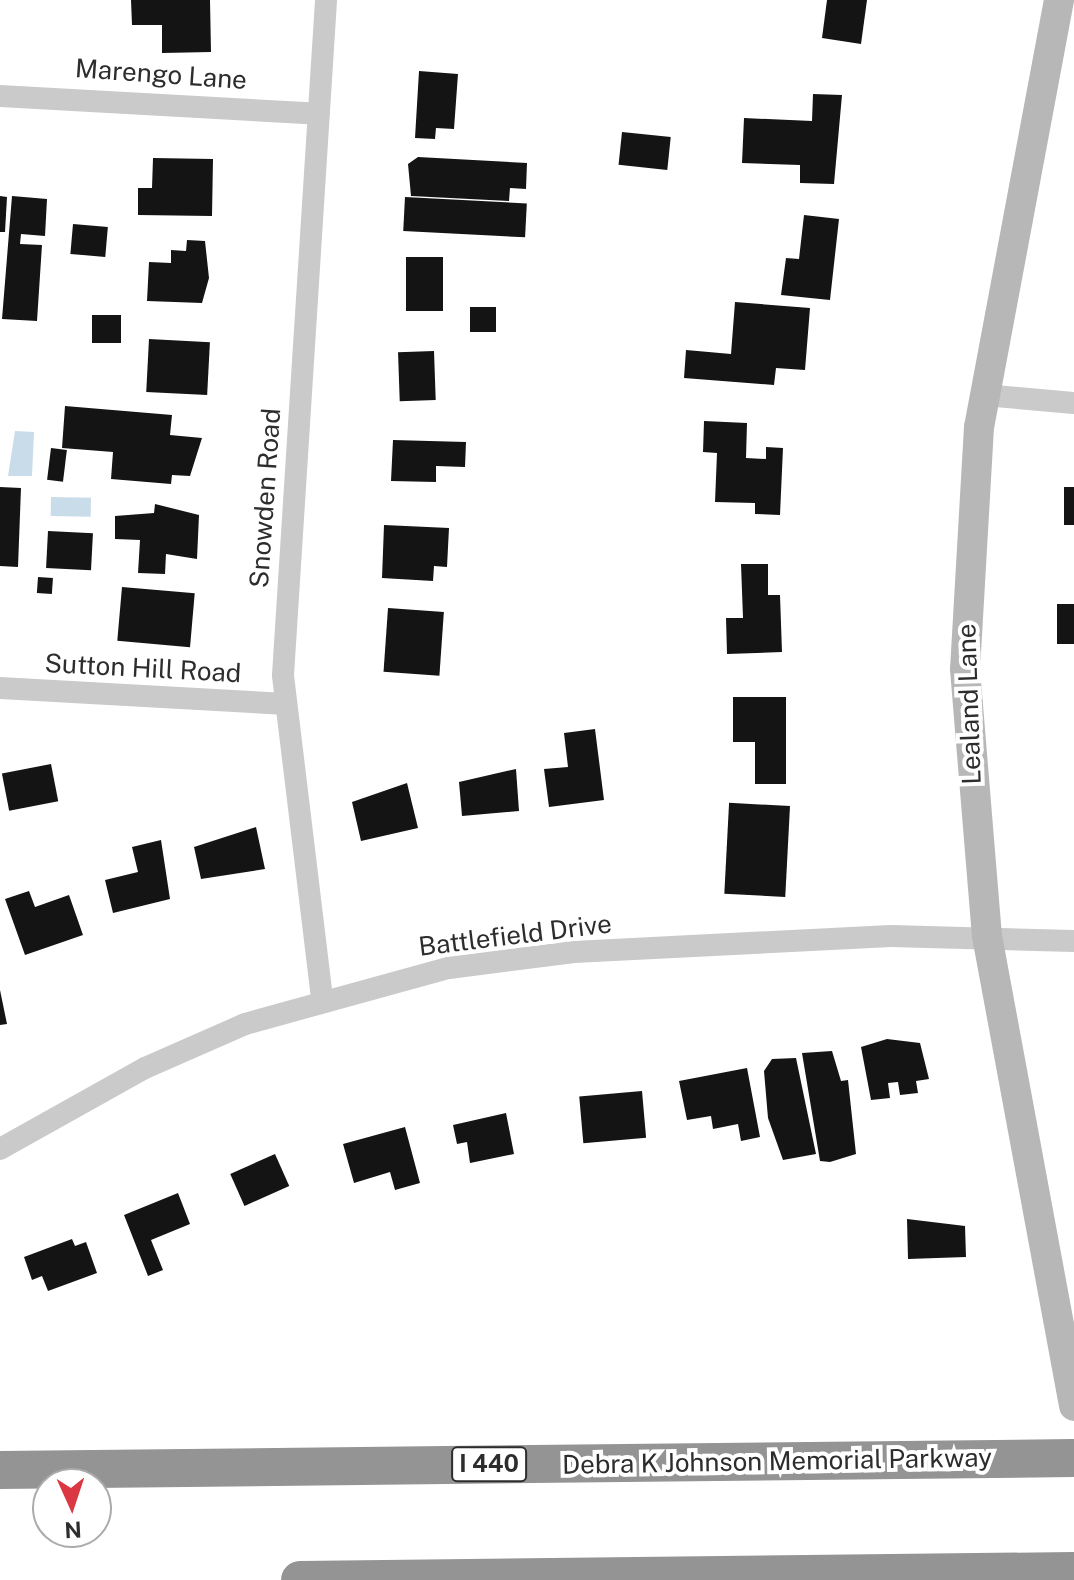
<!DOCTYPE html>
<html>
<head>
<meta charset="utf-8">
<style>
	body { margin:0 }
	#map { position:relative; width:1074px; height:1580px; overflow:hidden; background:#fff; font-family:"Public Sans",sans-serif }
	div>[style] { position:absolute }
	.water>* { inset:0; background:#c8dce9; transform-origin:0 0 }
	.building>* { inset:0; background:#141414; transform-origin:0 0 }
	.street>* { height:22px; margin:-11px; padding:0 11px; transform-origin:11px; border-radius:11px; background:#cacaca }
	.secondary>* { height:30px; margin:-15px; padding:0 15px; transform-origin:15px; border-radius:15px; background:#b7b7b7 }
	.highway>* { height:38px; margin:-19px; padding:0 19px; transform-origin:19px; border-radius:19px; background:#949494 }
	span { translate:-50% -50%; white-space:nowrap; text-align:center; line-height:1.15; -webkit-text-stroke:8px #fff; paint-order:stroke }
	.shield-label span { padding:2px 6px; background:#fff; border:2px solid; border-radius:6px; -webkit-text-stroke-width:0 }
	.shield-label { font-size:24px; color:#2d2d2d; font-weight:700 }
	.street-label { font-size:26px; color:#2d2d2d }
	.north { position:absolute; left:32px; top:1468px; width:80px; height:80px; box-sizing:border-box; background:#fff; border:2px solid #ababab; border-radius:50%; rotate:177deg; font-size:22px; font-weight:700; line-height:32px; text-align:center; color:#2d2d2d }
	.north::after { content:''; display:block; margin:auto; width:28px; height:36px; background:#db3844; clip-path:polygon(50% 0,100% 100%,50% 72%,0 100%) }
</style>
</head>
<body>
<div id="map">
	<div class="water">
		<div style="clip-path:polygon(15px 431px,34px 432px,32px 476px,8px 476px)"></div>
		<div style="left:51px;top:497px;width:40px;height:19px;rotate:1deg"></div>
	</div>
	<div class="building">
		<div style="clip-path:polygon(131px 0,210px 0,211px 52px,162px 53px,162px 25px,132px 25px)"></div>
		<div style="clip-path:polygon(827px 0,867px 0,861px 44px,822px 38px)"></div>
		<div style="clip-path:polygon(419px 71px,458px 74px,454px 129px,436px 128px,435px 139px,415px 138px)"></div>
		<div style="clip-path:polygon(813px 94px,842px 95px,834px 184px,800px 183px,800px 165px,742px 163px,744px 118px,812px 121px)"></div>
		<div style="left:622px;top:132px;width:49px;height:33px;rotate:6deg"></div>
		<div style="clip-path:polygon(418px 157px,527px 163px,526px 189px,510px 188px,509px 201px,411px 196px,408px 164px)"></div>
		<div style="clip-path:polygon(153px 158px,213px 159px,212px 216px,138px 215px,138px 188px,152px 188px)"></div>
		<div style="clip-path:polygon(0 196px,7px 197px,5px 232px,0 232px)"></div>
		<div style="clip-path:polygon(12px 196px,47px 199px,45px 236px,21px 234px,20px 244px,42px 245px,37px 321px,2px 319px)"></div>
		<div style="left:405px;top:197px;width:122px;height:34px;rotate:3deg"></div>
		<div style="clip-path:polygon(804px 215px,839px 219px,830px 300px,781px 295px,786px 258px,799px 259px)"></div>
		<div style="left:73px;top:224px;width:35px;height:30px;rotate:5deg"></div>
		<div style="clip-path:polygon(187px 240px,205px 241px,209px 278px,202px 303px,147px 301px,149px 262px,171px 263px,171px 250px,186px 251px)"></div>
		<div style="left:406px;top:257px;width:37px;height:54px"></div>
		<div style="clip-path:polygon(735px 302px,810px 308px,805px 370px,776px 368px,774px 385px,684px 378px,686px 350px,731px 354px)"></div>
		<div style="left:496px;top:307px;width:25px;height:26px;rotate:90deg"></div>
		<div style="left:92px;top:315px;width:29px;height:28px"></div>
		<div style="left:149px;top:339px;width:61px;height:53px;rotate:3deg"></div>
		<div style="left:434px;top:351px;width:49px;height:36px;rotate:88deg"></div>
		<div style="clip-path:polygon(65px 406px,172px 415px,170px 435px,202px 438px,190px 476px,172px 475px,171px 484px,111px 479px,113px 452px,62px 448px)"></div>
		<div style="clip-path:polygon(704px 421px,747px 423px,746px 458px,766px 459px,766px 447px,783px 448px,780px 515px,755px 514px,755px 503px,715px 502px,717px 453px,703px 452px)"></div>
		<div style="clip-path:polygon(393px 440px,466px 442px,465px 467px,436px 466px,436px 482px,391px 481px)"></div>
		<div style="left:51px;top:448px;width:16px;height:32px;rotate:7deg"></div>
		<div style="clip-path:polygon(0 487px,21px 488px,18px 567px,0 566px)"></div>
		<div style="left:1064px;top:487px;width:10px;height:38px"></div>
		<div style="clip-path:polygon(155px 504px,199px 515px,197px 559px,166px 554px,165px 574px,138px 573px,140px 540px,115px 539px,115px 516px,154px 513px)"></div>
		<div style="clip-path:polygon(384px 525px,449px 528px,447px 567px,434px 566px,433px 581px,382px 578px)"></div>
		<div style="left:48px;top:531px;width:45px;height:37px;rotate:3deg"></div>
		<div style="clip-path:polygon(741px 564px,768px 564px,768px 595px,780px 595px,782px 652px,727px 654px,726px 618px,743px 618px)"></div>
		<div style="left:38px;top:577px;width:15px;height:16px;rotate:4deg"></div>
		<div style="left:122px;top:587px;width:73px;height:54px;rotate:5deg"></div>
		<div style="left:1074px;top:604px;width:40px;height:17px;rotate:90deg"></div>
		<div style="left:388px;top:608px;width:56px;height:64px;rotate:4deg"></div>
		<div style="clip-path:polygon(733px 697px,786px 697px,786px 784px,755px 784px,755px 742px,733px 742px)"></div>
		<div style="clip-path:polygon(595px 729px,604px 800px,549px 807px,544px 769px,568px 767px,564px 733px)"></div>
		<div style="left:51px;top:764px;width:38px;height:50px;rotate:79deg"></div>
		<div style="clip-path:polygon(516px 769px,519px 811px,462px 816px,459px 782px)"></div>
		<div style="clip-path:polygon(407px 783px,418px 828px,361px 841px,352px 802px)"></div>
		<div style="left:790px;top:806px;width:91px;height:61px;rotate:93deg"></div>
		<div style="clip-path:polygon(256px 827px,265px 869px,201px 879px,194px 847px)"></div>
		<div style="clip-path:polygon(161px 840px,170px 899px,113px 913px,105px 880px,138px 872px,132px 847px)"></div>
		<div style="clip-path:polygon(29px 891px,35px 907px,69px 895px,83px 935px,25px 955px,5px 899px)"></div>
		<div style="clip-path:polygon(0 990px,7px 1024px,0 1025px)"></div>
		<div style="clip-path:polygon(887px 1039px,920px 1043px,929px 1079px,916px 1081px,918px 1093px,900px 1095px,898px 1082px,888px 1083px,890px 1098px,871px 1100px,861px 1047px)"></div>
		<div style="clip-path:polygon(832px 1051px,841px 1081px,848px 1080px,856px 1154px,830px 1162px,820px 1161px,802px 1053px)"></div>
		<div style="clip-path:polygon(796px 1058px,816px 1154px,783px 1160px,768px 1118px,764px 1071px,772px 1059px)"></div>
		<div style="clip-path:polygon(747px 1068px,760px 1137px,741px 1141px,738px 1124px,713px 1129px,711px 1116px,687px 1120px,679px 1081px)"></div>
		<div style="left:642px;top:1091px;width:47px;height:63px;rotate:85deg"></div>
		<div style="clip-path:polygon(506px 1113px,514px 1154px,470px 1163px,467px 1142px,457px 1144px,453px 1125px)"></div>
		<div style="clip-path:polygon(405px 1127px,420px 1183px,395px 1190px,390px 1172px,354px 1183px,343px 1144px)"></div>
		<div style="left:275px;top:1154px;width:35px;height:49px;rotate:66deg"></div>
		<div style="clip-path:polygon(178px 1193px,190px 1224px,151px 1240px,163px 1270px,148px 1276px,124px 1215px)"></div>
		<div style="clip-path:polygon(907px 1219px,965px 1226px,966px 1257px,908px 1259px)"></div>
		<div style="clip-path:polygon(72px 1239px,75px 1246px,86px 1242px,97px 1273px,48px 1291px,42px 1276px,32px 1280px,24px 1257px)"></div>
	</div>
	<div class="street">
		<div style="left:0;top:96px;width:319px;rotate:3.2deg"></div>
		<div style="left:984px;top:395px;width:90px;rotate:5.1deg"></div>
		<div style="left:0;top:688px;width:283px;rotate:3.2deg"></div>
		<div style="left:322px;top:998px;width:325px;rotate:-96.9deg"></div>
		<div style="left:283px;top:675px;width:676px;rotate:-86.35deg"></div>
		<div style="left:0;top:1149px;width:166px;rotate:-29.2deg"></div>
		<div style="left:145px;top:1068px;width:109px;rotate:-23.7deg"></div>
		<div style="left:245px;top:1024px;width:212px;rotate:-15.4deg"></div>
		<div style="left:449px;top:968px;width:126px;rotate:-7.3deg"></div>
		<div style="left:574px;top:952px;width:317px;rotate:-2.9deg"></div>
		<div style="left:891px;top:936px;width:183px;rotate:1.6deg"></div>
	</div>
	<div class="secondary">
		<div style="left:1059px;top:0;width:434px;rotate:100.6deg"></div>
		<div style="left:979px;top:427px;width:242px;rotate:93.3deg"></div>
		<div style="left:965px;top:669px;width:268px;rotate:85.3deg"></div>
		<div style="left:987px;top:936px;width:478px;rotate:79.5deg"></div>
	</div>
	<div class="highway">
		<div style="left:0;top:1470px;width:1074px;rotate:-0.64deg"></div>
		<div style="left:300px;top:1580px;width:774px;rotate:-0.67deg"></div>
	</div>
	<div class="shield-label">
		<span style="left:489px;top:1464px">I 440</span>
	</div>
	<div class="street-label">
		<span style="left:161px;top:74px;rotate:4deg">Marengo Lane</span>
		<span style="left:265px;top:498px;rotate:-86deg">Snowden Road</span>
		<span style="left:143px;top:668px;rotate:3deg">Sutton Hill Road</span>
		<span style="left:969px;top:704px;rotate:-92deg">Lealand Lane</span>
		<span style="left:515px;top:935px;rotate:-7deg">Battlefield Drive</span>
		<span style="left:777px;top:1461px;rotate:-1deg">Debra K Johnson Memorial Parkway</span>
	</div>
	<div class="north">N</div>
</div>
</body>
</html>
